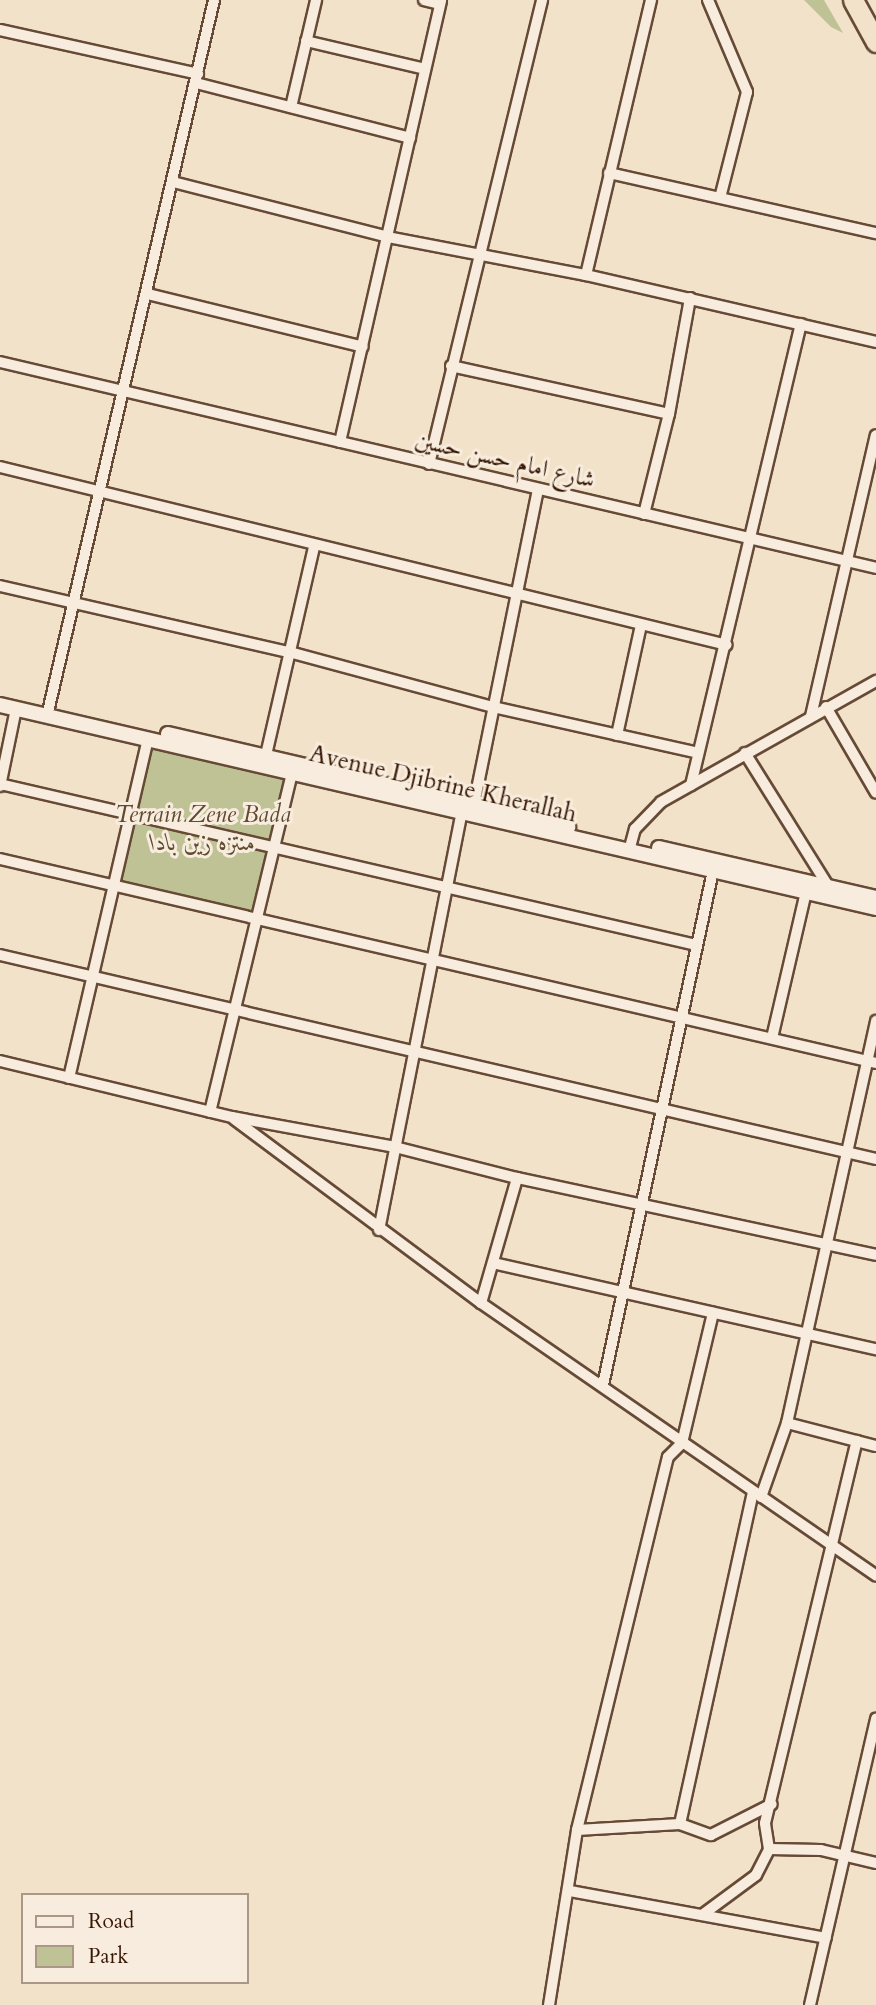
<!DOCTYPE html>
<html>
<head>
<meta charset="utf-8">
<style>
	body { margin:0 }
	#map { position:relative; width:876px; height:2005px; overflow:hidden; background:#f3e2ca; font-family:Cardo,Amiri,serif }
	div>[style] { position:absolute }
	.green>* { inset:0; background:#bec295; transform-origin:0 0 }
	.roads { filter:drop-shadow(2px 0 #664a36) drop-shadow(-2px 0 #664a36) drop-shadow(0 2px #664a36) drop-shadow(0 -2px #664a36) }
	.street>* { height:10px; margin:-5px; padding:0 5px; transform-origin:5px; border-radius:5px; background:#f7ecdd }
	.secondary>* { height:14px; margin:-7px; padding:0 7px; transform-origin:7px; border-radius:7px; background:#f7ecdd }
	.highway>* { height:19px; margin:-9.5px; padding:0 9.5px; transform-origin:9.5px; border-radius:9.5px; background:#f3e2ca }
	span { translate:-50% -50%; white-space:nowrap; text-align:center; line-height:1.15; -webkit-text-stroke:6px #f7ecdd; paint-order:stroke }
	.street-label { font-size:24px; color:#371704 }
	.park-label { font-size:24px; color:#604a30; font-style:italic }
	.legend { position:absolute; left:21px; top:1893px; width:228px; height:91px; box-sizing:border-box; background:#f7ecdd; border:2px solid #aa9786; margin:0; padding:9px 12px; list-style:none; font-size:21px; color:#371704 }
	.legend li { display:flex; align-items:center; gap:14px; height:35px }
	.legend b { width:35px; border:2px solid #aa9786 }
</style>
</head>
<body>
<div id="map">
	<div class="green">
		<div style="clip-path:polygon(804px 0,824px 0,843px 33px,831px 27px)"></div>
		<div style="left:148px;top:739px;width:148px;height:151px;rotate:13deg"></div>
	</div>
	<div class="roads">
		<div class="street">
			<div style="left:424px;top:0;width:16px;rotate:14deg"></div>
			<div style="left:708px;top:0;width:100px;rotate:67deg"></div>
			<div style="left:747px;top:92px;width:109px;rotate:104.3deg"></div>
			<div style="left:0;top:30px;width:203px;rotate:12.5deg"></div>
			<div style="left:306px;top:41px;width:122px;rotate:13.2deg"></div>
			<div style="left:196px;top:83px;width:221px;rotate:14.4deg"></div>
			<div style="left:291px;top:107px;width:110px;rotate:-76.8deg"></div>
			<div style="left:609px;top:173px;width:274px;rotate:12.7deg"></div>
			<div style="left:173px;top:182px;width:222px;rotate:14.3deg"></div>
			<div style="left:388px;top:237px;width:202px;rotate:10.9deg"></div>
			<div style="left:586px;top:275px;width:298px;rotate:13deg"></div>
			<div style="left:586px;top:275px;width:283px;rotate:-76.7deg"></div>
			<div style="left:148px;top:294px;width:221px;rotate:13.8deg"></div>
			<div style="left:0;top:362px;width:900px;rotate:13.23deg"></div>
			<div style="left:451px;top:366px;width:223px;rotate:12.4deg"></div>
			<div style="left:340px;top:442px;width:453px;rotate:-77.1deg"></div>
			<div style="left:429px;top:464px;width:478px;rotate:-76.3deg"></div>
			<div style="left:0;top:467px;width:748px;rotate:13.76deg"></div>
			<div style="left:644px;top:514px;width:103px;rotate:-76deg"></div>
			<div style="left:669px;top:414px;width:118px;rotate:-79.7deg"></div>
			<div style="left:0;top:586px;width:296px;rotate:12.9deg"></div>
			<div style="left:289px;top:652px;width:211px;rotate:15.1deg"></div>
			<div style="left:493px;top:707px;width:210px;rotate:12.6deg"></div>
			<div style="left:826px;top:707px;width:99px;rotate:59.8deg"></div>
			<div style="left:47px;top:716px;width:735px;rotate:-76.87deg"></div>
			<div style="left:811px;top:716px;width:288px;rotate:-77deg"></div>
			<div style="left:617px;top:735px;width:113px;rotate:-77.7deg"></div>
			<div style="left:745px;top:753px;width:157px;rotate:58deg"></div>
			<div style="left:266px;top:755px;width:213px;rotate:-77deg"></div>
			<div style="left:0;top:784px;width:714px;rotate:13.02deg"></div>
			<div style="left:691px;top:785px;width:474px;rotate:-76.6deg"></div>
			<div style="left:0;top:786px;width:79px;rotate:-78.3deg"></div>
			<div style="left:474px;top:804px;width:320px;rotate:-78.5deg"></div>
			<div style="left:629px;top:851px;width:23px;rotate:-75deg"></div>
			<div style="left:635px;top:829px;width:37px;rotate:-46deg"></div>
			<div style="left:661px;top:802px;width:247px;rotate:-29.4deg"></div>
			<div style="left:0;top:859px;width:899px;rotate:13.11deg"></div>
			<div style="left:0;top:955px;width:899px;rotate:13.11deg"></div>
			<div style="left:772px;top:1038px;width:150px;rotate:-76.9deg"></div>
			<div style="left:0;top:1061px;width:239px;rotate:13.6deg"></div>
			<div style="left:232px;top:1117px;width:166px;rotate:10.4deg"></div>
			<div style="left:395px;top:1147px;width:126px;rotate:14.3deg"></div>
			<div style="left:517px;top:1178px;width:367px;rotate:12.1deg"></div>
			<div style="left:69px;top:1078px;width:348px;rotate:-76.9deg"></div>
			<div style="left:210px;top:1112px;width:350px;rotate:-76.4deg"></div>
			<div style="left:234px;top:1119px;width:308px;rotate:36.7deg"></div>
			<div style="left:481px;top:1303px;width:480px;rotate:34.6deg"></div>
			<div style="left:379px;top:1230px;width:426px;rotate:-78.8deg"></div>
			<div style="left:493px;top:1263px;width:393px;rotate:12.7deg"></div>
			<div style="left:481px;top:1303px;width:130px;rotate:-73.9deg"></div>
			<div style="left:603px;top:1385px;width:526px;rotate:-77.92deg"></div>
			<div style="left:787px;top:1423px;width:92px;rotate:14.5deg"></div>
			<div style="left:761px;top:1497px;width:78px;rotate:-70.6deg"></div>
			<div style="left:787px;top:1423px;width:412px;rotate:-77.5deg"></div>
			<div style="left:680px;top:1824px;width:339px;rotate:-77.6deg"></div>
			<div style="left:577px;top:1830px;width:103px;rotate:-3.3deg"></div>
			<div style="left:680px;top:1824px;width:33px;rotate:20deg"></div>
			<div style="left:711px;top:1835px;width:68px;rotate:-26.9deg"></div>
			<div style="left:769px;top:1849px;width:52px;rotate:1.1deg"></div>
			<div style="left:821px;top:1850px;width:57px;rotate:13.3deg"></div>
			<div style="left:570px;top:1891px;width:260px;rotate:10.4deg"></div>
			<div style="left:702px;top:1915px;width:67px;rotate:-36.5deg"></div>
			<div style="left:756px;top:1875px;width:29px;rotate:-63deg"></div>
			<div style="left:769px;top:1849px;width:26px;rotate:-99deg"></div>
			<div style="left:765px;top:1823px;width:393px;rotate:-76.5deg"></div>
			<div style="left:549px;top:2005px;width:177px;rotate:-80.9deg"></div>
			<div style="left:577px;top:1830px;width:384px;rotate:-76.3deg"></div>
			<div style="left:668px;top:1457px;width:20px;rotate:-45deg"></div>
			<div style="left:682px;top:1443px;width:134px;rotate:-76.6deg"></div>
			<div style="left:810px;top:2005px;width:294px;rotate:-77deg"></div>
		</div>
		<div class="secondary">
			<div style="left:0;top:705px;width:899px;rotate:13.05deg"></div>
			<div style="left:168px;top:734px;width:411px;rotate:13.1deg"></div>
			<div style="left:659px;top:848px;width:223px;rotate:13deg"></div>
		</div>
		<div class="highway">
			<div style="left:853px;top:0;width:48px;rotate:61.3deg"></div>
		</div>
	</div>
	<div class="street-label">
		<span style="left:505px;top:460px;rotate:13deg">شارع امام حسن حسين</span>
		<span style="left:443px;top:784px;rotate:13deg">Avenue Djibrine Kherallah</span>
	</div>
	<div class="park-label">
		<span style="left:203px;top:829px">Terrain Zene Bada<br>منتزه زين بادا</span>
	</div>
	<ul class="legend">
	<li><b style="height:9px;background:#f7ecdd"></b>Road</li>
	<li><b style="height:19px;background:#bec295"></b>Park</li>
	</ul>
</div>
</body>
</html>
